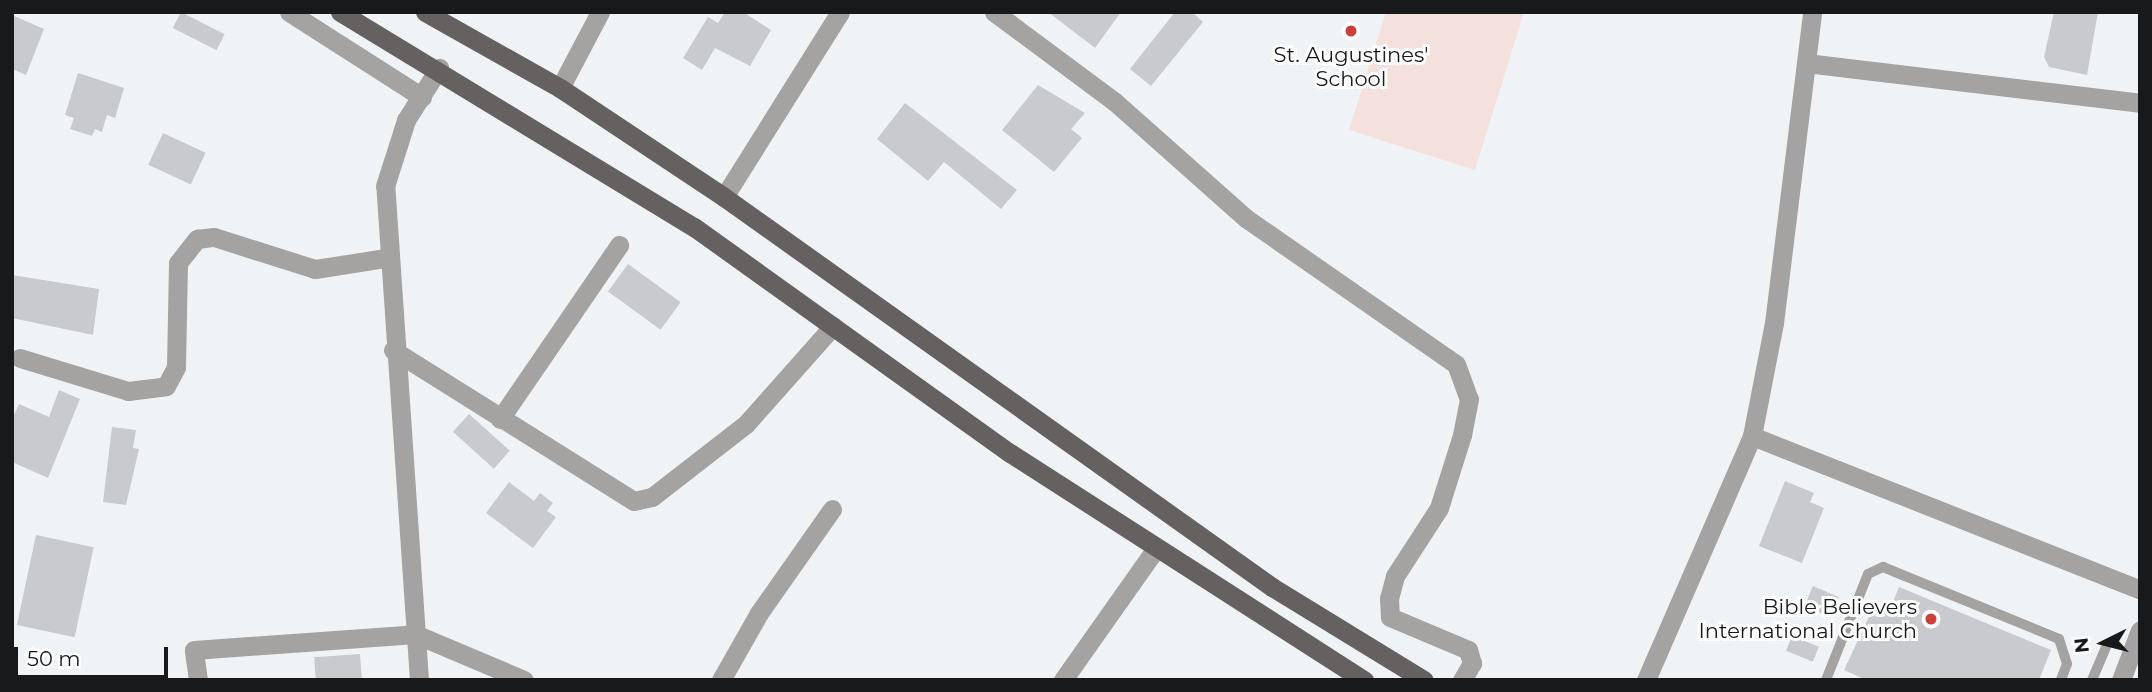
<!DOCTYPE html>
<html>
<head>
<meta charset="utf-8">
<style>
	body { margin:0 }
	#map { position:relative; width:2152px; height:692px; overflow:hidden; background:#f0f3f6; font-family:Montserrat,sans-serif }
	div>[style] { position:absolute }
	.green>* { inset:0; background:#f4e0dd }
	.building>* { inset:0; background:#c8cace; transform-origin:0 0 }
	.service>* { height:10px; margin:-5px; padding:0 5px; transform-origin:5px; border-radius:5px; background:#a5a3a2 }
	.minor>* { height:19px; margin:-9.5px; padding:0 9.5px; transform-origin:9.5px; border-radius:9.5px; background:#a5a3a2 }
	.primary>* { height:19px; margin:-9.5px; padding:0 9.5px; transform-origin:9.5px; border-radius:9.5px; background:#656161 }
	.dots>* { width:19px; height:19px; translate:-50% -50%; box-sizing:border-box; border:4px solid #fff; border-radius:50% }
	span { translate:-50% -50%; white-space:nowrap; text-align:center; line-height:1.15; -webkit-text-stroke:6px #fff; paint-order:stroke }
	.poi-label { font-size:21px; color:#18191a }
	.right { translate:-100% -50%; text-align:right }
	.frame { position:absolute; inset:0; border:14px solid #18191a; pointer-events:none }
	.north { position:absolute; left:2068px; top:608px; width:70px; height:70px; -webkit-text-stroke:5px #fff; paint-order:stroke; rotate:264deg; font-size:19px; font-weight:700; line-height:28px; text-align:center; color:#18191a }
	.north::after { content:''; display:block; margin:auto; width:24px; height:32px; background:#18191a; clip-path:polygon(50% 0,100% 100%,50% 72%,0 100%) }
	.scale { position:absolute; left:14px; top:647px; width:154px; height:32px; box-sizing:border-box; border:4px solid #18191a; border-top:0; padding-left:9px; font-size:21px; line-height:24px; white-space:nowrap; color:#18191a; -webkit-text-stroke:5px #fff; paint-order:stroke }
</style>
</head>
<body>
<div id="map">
	<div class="green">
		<div style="clip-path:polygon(1386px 12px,1524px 12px,1475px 170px,1349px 130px)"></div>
	</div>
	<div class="building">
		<div style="left:181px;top:12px;width:49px;height:18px;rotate:27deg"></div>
		<div style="clip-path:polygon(725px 12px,743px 12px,771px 30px,750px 66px,715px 48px,702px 70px,683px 58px,708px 17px,718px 23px)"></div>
		<div style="clip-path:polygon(1048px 12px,1121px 12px,1095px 48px)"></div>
		<div style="clip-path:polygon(1175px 12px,1192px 12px,1203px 22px,1151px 86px,1130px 69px)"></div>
		<div style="clip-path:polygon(2054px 12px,2098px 12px,2087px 75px,2049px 67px,2044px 57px)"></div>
		<div style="clip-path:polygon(12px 15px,44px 29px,26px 75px,12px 69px)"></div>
		<div style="clip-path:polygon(78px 73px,124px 88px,115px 118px,107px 115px,102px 132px,95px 129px,92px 136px,70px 129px,74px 118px,65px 115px)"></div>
		<div style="clip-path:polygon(1038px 85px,1085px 113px,1071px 129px,1082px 138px,1054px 172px,1002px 130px)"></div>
		<div style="clip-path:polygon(905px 103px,1017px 190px,1001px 209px,944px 162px,928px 181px,877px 139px)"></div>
		<div style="left:163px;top:133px;width:47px;height:35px;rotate:25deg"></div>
		<div style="left:628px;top:264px;width:65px;height:34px;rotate:36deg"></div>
		<div style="clip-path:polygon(12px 275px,99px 289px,93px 335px,12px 318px)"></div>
		<div style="clip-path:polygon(59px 390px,80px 399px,48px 478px,12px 462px,12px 419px,19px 404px,49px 417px)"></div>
		<div style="left:469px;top:414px;width:55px;height:24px;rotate:42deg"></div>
		<div style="clip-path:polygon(112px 427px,136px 430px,133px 448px,139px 449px,126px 505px,103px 502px)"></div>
		<div style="clip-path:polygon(1785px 481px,1814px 493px,1810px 502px,1824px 508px,1802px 563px,1759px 546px)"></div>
		<div style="clip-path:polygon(509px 482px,534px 501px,540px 493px,553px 503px,547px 511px,556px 517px,533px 548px,486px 513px)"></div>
		<div style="left:36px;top:535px;width:59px;height:92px;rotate:12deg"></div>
		<div style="left:1813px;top:586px;width:28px;height:22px;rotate:23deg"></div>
		<div style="clip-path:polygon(1899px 587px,2051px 650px,2039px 680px,1866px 680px,1844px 670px,1874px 606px,1888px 614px)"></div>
		<div style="left:1792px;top:636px;width:29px;height:16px;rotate:22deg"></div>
		<div style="left:360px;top:654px;width:26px;height:46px;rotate:86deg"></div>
	</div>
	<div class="service">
		<div style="left:1826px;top:680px;width:114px;rotate:-68.4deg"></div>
		<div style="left:1868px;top:574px;width:17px;rotate:-25deg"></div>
		<div style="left:1883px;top:567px;width:190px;rotate:22.2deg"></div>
		<div style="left:2059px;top:639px;width:26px;rotate:72deg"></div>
		<div style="left:2067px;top:664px;width:17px;rotate:111deg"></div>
		<div style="left:2092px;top:680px;width:39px;rotate:-67deg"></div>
	</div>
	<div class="minor">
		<div style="left:289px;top:12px;width:158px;rotate:32.6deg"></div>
		<div style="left:994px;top:12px;width:151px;rotate:36.6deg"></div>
		<div style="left:1115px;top:102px;width:176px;rotate:41.6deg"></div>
		<div style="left:1247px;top:219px;width:254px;rotate:34.8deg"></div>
		<div style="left:1456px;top:364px;width:37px;rotate:70deg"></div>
		<div style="left:1469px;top:399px;width:37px;rotate:101deg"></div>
		<div style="left:1462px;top:435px;width:77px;rotate:107.5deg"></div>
		<div style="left:1439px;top:508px;width:81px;rotate:122.9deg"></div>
		<div style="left:1395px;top:576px;width:23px;rotate:105deg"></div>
		<div style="left:1389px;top:598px;width:19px;rotate:87deg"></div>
		<div style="left:1390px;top:617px;width:85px;rotate:22.9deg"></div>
		<div style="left:1468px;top:650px;width:14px;rotate:73deg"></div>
		<div style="left:1472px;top:663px;width:20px;rotate:120deg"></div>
		<div style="left:1806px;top:63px;width:336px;rotate:6.8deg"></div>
		<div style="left:560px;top:88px;width:86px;rotate:-62.2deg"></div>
		<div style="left:724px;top:197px;width:218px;rotate:-57.9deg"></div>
		<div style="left:393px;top:350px;width:284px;rotate:32.1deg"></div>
		<div style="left:634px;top:501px;width:18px;rotate:-13deg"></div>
		<div style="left:652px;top:497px;width:119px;rotate:-37.8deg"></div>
		<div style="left:746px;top:424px;width:131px;rotate:-48.4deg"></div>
		<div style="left:20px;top:358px;width:113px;rotate:17deg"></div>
		<div style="left:128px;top:391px;width:38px;rotate:-7deg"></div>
		<div style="left:166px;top:386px;width:21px;rotate:-62deg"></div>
		<div style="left:176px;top:367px;width:104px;rotate:-88.9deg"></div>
		<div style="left:178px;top:263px;width:31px;rotate:-52deg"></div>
		<div style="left:197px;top:239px;width:17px;rotate:-7deg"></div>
		<div style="left:214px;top:237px;width:106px;rotate:17.6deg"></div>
		<div style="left:315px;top:269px;width:72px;rotate:-8.8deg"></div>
		<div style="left:500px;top:419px;width:211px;rotate:-55.6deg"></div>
		<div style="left:1752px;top:436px;width:417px;rotate:21.6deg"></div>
		<div style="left:198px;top:680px;width:30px;rotate:-98deg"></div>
		<div style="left:194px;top:650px;width:222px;rotate:-4.1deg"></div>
		<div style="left:415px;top:634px;width:118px;rotate:22.9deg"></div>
		<div style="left:419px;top:680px;width:495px;rotate:-93.9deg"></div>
		<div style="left:385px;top:186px;width:69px;rotate:-72.3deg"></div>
		<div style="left:406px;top:120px;width:62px;rotate:-57.6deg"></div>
		<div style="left:721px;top:680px;width:77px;rotate:-60.4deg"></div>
		<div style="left:759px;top:613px;width:127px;rotate:-54.9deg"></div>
		<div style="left:1063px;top:680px;width:161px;rotate:-54.8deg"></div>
		<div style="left:1646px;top:680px;width:266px;rotate:-66.5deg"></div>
		<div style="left:1752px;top:436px;width:115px;rotate:-79deg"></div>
		<div style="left:1774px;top:323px;width:313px;rotate:-83deg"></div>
		<div style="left:2121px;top:680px;width:53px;rotate:-69.2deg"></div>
	</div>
	<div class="primary">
		<div style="left:340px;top:12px;width:414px;rotate:31.3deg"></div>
		<div style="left:694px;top:227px;width:388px;rotate:35.6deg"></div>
		<div style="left:1010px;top:453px;width:421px;rotate:32.7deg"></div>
		<div style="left:425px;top:12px;width:155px;rotate:29.4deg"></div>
		<div style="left:560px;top:88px;width:197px;rotate:33.6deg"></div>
		<div style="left:724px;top:197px;width:673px;rotate:35.44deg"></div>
		<div style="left:1272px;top:587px;width:178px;rotate:31.5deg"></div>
	</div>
	<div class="dots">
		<div style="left:1351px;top:31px;background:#ce4037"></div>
		<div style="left:1931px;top:619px;background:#ce4037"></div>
	</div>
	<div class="poi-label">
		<span style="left:1351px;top:67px">St. Augustines'<br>School</span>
		<span class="right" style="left:1917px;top:619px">Bible Believers<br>International Church</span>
	</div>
	<div class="frame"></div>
	<div class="north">N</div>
	<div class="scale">50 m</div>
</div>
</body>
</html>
